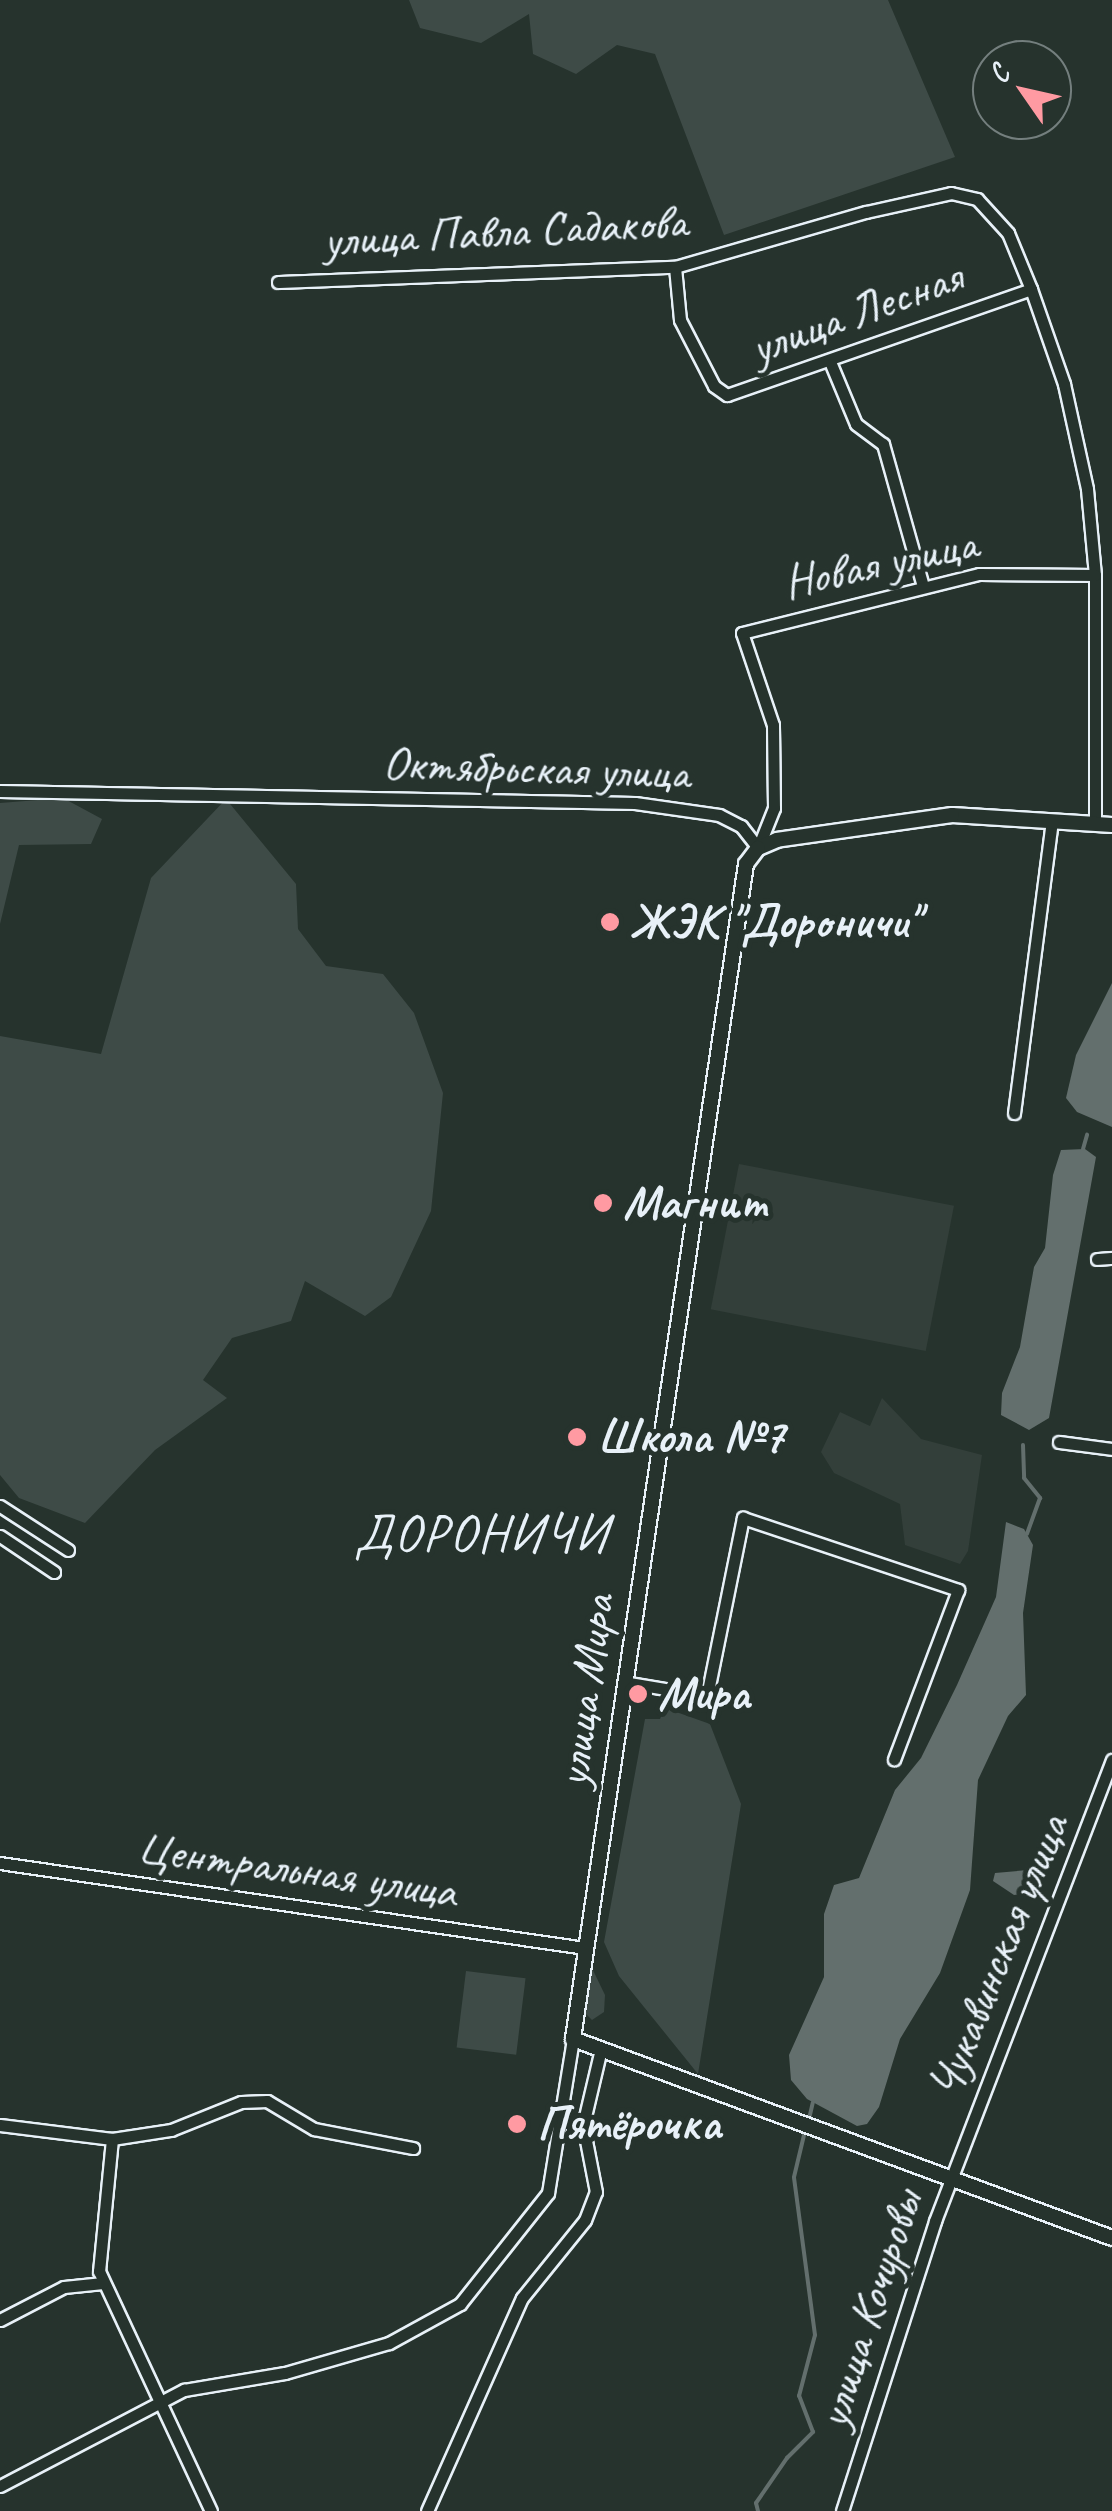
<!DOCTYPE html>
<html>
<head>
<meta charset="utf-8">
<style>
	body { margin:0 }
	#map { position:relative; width:1112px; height:2511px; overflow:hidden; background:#26332d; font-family:Caveat,sans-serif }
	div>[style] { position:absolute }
	.built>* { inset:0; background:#333f3a; transform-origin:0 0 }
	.green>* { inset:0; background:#3e4b47; transform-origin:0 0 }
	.water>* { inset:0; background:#636f6d }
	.stream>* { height:4px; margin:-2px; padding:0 2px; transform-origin:2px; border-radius:2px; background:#636f6d }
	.roads { filter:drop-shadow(2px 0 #e8f1f8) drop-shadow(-2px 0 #e8f1f8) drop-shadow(0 2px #e8f1f8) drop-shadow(0 -2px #e8f1f8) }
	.minor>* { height:11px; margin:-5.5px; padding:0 5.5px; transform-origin:5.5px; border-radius:5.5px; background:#26332d }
	.tertiary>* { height:14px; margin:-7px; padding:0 7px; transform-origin:7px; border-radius:7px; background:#26332d }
	.dots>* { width:28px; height:28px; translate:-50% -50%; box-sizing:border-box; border:5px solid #26332d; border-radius:50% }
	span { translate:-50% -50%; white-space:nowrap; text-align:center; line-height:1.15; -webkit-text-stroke:10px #26332d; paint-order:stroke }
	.street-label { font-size:48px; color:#e8f1f8 }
	.poi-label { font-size:48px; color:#e8f1f8; font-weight:700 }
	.left { translate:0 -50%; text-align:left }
	.quarter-label { font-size:52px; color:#e8f1f8; letter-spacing:2.5px }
	.north { position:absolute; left:972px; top:40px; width:100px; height:100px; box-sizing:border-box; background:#26332d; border:2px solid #747f7e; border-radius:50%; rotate:304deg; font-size:28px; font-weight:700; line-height:40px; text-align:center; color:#e8f1f8 }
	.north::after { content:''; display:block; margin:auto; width:35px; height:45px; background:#ff9aa2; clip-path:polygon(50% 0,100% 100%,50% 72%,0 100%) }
</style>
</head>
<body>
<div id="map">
	<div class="built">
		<div style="left:739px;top:1164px;width:219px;height:148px;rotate:11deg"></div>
		<div style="clip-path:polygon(882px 1398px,921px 1439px,982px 1455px,968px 1551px,960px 1564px,905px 1545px,900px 1504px,834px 1473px,821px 1452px,840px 1412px,870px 1426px)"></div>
	</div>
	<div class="green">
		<div style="clip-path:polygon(409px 0,888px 0,955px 157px,724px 235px,655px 54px,617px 45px,576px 74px,533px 54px,529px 14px,481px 43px,420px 28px)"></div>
		<div style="clip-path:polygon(63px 798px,102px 819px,91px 844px,19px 845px,0 924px,0 803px)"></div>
		<div style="clip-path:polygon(226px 799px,296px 884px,298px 929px,326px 966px,383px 974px,414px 1013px,443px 1093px,431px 1211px,391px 1297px,365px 1316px,305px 1281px,291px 1321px,232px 1338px,203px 1380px,227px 1398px,155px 1450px,85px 1523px,19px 1498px,0 1475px,0 1036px,101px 1054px,151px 878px)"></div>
		<div style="clip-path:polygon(665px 1708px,710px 1724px,741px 1804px,698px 2074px,619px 1976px,604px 1942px,645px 1719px,660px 1719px)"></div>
		<div style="clip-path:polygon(589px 1962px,605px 1995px,604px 2012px,592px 2020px,582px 2010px)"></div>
		<div style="left:466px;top:1971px;width:60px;height:77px;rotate:7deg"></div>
	</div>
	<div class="water">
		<div style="clip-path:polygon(1112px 983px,1112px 1127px,1077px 1112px,1066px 1098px,1076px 1055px)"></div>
		<div style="clip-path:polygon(1085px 1149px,1096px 1157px,1049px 1418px,1029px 1430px,1001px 1415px,1002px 1393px,1020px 1347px,1034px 1267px,1045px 1248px,1053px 1175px,1061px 1150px)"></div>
		<div style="clip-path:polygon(1006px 1522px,1024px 1529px,1033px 1545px,1023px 1613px,1026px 1695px,1008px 1716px,978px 1780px,970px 1890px,940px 1973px,900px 2039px,879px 2107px,867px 2124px,857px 2126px,807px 2099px,791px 2080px,789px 2055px,824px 1977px,824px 1914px,834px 1885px,859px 1878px,895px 1790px,921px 1758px,957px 1685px,996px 1597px)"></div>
		<div style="clip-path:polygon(1028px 1870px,1046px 1875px,1042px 1892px,1014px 1895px,993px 1881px,995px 1873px)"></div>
	</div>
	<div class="stream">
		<div style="left:1083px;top:1149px;width:15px;rotate:-74deg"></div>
		<div style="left:1023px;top:1445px;width:33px;rotate:88deg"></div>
		<div style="left:1024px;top:1478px;width:26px;rotate:51deg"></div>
		<div style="left:1040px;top:1498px;width:38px;rotate:110deg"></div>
		<div style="left:809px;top:2119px;width:17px;rotate:-77deg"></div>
		<div style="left:758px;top:2511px;width:8px;rotate:-104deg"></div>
		<div style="left:756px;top:2503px;width:55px;rotate:-55.4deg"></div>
		<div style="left:787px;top:2458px;width:37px;rotate:-45deg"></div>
		<div style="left:813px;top:2432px;width:39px;rotate:-111deg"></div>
		<div style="left:799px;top:2396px;width:63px;rotate:-75.3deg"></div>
		<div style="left:815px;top:2335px;width:159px;rotate:-97.6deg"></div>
		<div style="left:794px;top:2177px;width:43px;rotate:-76.6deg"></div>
	</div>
	<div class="roads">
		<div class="minor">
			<div style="left:675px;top:267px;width:53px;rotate:84.6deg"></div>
			<div style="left:680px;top:320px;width:74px;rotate:62.7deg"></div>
			<div style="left:714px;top:386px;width:16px;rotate:35deg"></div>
			<div style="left:727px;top:395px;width:322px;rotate:-19.2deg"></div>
			<div style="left:278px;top:282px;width:397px;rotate:-2.2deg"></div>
			<div style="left:675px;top:267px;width:199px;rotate:-16.1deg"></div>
			<div style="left:866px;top:212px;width:87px;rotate:-12.6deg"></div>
			<div style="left:951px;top:193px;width:27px;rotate:13deg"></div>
			<div style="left:977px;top:199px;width:46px;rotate:47.6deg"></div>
			<div style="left:1008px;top:233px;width:61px;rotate:67.7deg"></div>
			<div style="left:1031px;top:289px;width:101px;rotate:70.8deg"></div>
			<div style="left:1064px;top:384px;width:107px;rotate:77.6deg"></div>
			<div style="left:1087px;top:489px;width:86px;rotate:84.7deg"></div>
			<div style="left:1095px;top:575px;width:249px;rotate:90deg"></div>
			<div style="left:831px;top:364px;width:65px;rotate:67.4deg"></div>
			<div style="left:856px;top:424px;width:34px;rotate:37deg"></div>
			<div style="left:883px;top:444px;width:148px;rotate:74.3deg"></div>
			<div style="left:0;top:791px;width:635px;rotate:1.08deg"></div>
			<div style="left:635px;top:803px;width:85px;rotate:8.1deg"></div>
			<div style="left:719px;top:815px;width:25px;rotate:27deg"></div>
			<div style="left:741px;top:826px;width:28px;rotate:52deg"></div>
			<div style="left:758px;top:848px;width:43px;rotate:-68.2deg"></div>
			<div style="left:774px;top:808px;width:83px;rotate:-90.7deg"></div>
			<div style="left:773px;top:725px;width:97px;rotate:-108.6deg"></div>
			<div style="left:742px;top:633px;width:244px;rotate:-14deg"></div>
			<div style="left:979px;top:574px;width:116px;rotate:0.5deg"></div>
			<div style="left:1014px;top:1113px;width:293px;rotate:-82.6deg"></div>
			<div style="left:1097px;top:1259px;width:15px;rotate:-4deg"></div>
			<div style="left:1059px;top:1442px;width:53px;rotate:7.5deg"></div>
			<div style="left:0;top:1506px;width:81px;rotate:32.9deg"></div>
			<div style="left:0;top:1536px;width:65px;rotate:33.7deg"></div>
			<div style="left:624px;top:1682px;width:84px;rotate:9.6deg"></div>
			<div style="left:707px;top:1696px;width:182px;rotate:-78.6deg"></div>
			<div style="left:743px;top:1518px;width:227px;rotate:18.5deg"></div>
			<div style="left:958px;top:1590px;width:181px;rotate:110.7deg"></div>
			<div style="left:0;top:1863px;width:591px;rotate:8.27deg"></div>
			<div style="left:0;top:2125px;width:113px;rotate:7.1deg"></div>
			<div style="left:112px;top:2139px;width:60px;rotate:-8.7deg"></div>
			<div style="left:171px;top:2130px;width:75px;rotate:-21.8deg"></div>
			<div style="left:241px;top:2102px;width:26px;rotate:-2deg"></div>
			<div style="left:267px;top:2101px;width:55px;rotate:30.8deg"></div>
			<div style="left:314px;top:2129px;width:101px;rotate:10.9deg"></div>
			<div style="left:112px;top:2139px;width:133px;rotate:95.6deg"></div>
			<div style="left:99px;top:2271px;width:265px;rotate:65deg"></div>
			<div style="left:0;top:2320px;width:72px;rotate:-27.3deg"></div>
			<div style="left:64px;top:2287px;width:39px;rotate:-6deg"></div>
			<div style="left:0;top:2486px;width:208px;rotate:-27.6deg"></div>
			<div style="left:184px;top:2390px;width:102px;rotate:-9.6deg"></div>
			<div style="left:285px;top:2373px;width:108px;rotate:-16.1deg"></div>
			<div style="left:389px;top:2343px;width:81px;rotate:-28.8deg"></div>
			<div style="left:460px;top:2304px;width:142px;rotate:-51.6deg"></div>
			<div style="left:548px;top:2193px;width:156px;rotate:-80.8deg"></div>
			<div style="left:427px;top:2511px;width:233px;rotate:-66deg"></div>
			<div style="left:522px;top:2298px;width:100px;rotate:-51.1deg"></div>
			<div style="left:585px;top:2220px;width:30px;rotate:-69deg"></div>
			<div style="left:596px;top:2192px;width:68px;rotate:-101deg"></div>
			<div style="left:583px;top:2125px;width:78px;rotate:-76.7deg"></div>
			<div style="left:842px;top:2511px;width:305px;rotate:-72.2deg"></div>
			<div style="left:935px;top:2221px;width:494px;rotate:-69deg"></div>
		</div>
		<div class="tertiary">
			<div style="left:1112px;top:825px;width:160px;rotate:-176.4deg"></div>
			<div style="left:952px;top:815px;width:177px;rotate:171.9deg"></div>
			<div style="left:777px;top:840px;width:21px;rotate:157deg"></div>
			<div style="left:758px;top:848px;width:20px;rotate:127deg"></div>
			<div style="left:746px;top:864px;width:1188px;rotate:98.38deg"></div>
			<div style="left:573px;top:2039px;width:575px;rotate:20.26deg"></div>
		</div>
	</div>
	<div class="dots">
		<div style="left:610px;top:922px;background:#ff9aa2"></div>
		<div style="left:603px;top:1203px;background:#ff9aa2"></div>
		<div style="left:577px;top:1437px;background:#ff9aa2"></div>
		<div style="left:638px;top:1694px;background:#ff9aa2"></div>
		<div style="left:517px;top:2124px;background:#ff9aa2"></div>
	</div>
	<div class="street-label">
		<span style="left:505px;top:231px;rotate:-3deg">улица Павла Садакова</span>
		<span style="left:856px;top:312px;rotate:-20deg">улица Лесная</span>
		<span style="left:880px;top:563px;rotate:-12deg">Новая улица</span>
		<span style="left:536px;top:768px;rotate:2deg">Октябрьская улица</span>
		<span style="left:585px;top:1691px;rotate:-82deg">улица Мира</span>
		<span style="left:297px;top:1869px;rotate:8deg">Центральная улица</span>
		<span style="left:998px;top:1956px;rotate:-68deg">Чукавинская улица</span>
		<span style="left:869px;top:2309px;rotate:-72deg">улица Кочуровы</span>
	</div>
	<div class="poi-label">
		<span class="left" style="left:630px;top:922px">ЖЭК "Дороничи"</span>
		<span class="left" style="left:623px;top:1203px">Магнит</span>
		<span class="left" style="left:597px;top:1437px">Школа №7</span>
		<span class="left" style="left:658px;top:1694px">Мира</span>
		<span class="left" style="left:537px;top:2124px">Пятёрочка</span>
	</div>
	<div class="quarter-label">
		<span style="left:482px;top:1534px">ДОРОНИЧИ</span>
	</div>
	<div class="north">С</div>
</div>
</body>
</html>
